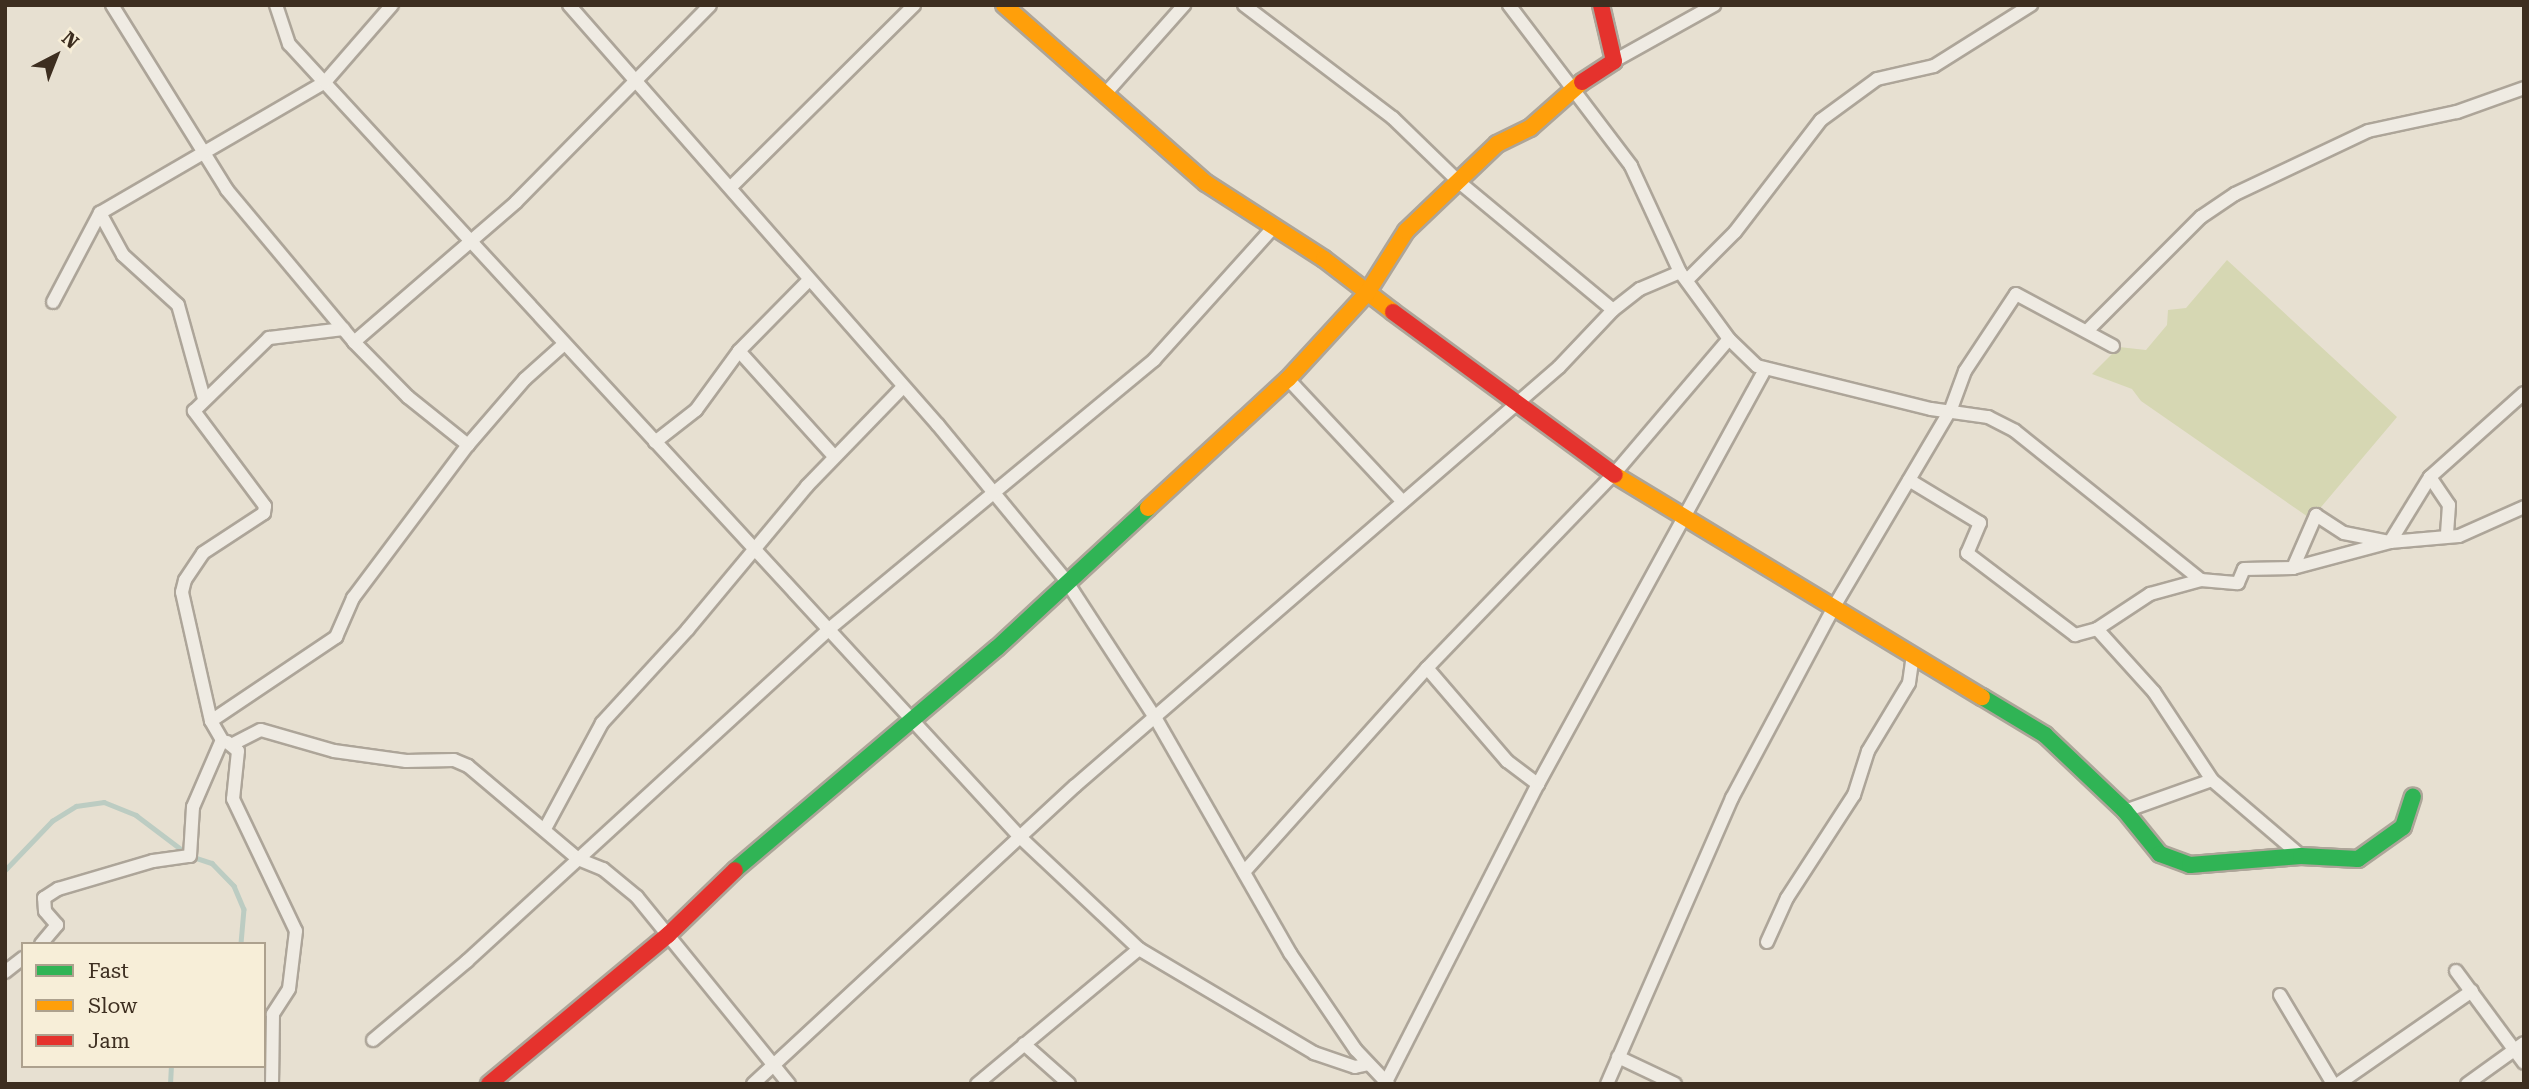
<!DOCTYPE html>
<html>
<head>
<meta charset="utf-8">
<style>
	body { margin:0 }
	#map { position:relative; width:2529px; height:1089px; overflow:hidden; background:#e7e0d1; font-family:"Roboto Serif",serif }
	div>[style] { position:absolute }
	.green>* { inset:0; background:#d6d7b3 }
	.stream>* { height:4.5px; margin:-2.25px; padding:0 2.25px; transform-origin:2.25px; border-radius:2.25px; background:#bcccc2 }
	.roads { filter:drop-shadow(2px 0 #ada599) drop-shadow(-2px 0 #ada599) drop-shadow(0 2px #ada599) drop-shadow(0 -2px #ada599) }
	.street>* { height:12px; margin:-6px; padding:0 6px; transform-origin:6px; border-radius:6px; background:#efebe3 }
	.fast>* { height:16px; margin:-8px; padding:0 8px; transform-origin:8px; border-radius:8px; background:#30b455 }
	.slow>* { height:16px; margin:-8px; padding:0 8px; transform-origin:8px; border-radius:8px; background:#ff9f0a }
	.jam>* { height:16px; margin:-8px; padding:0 8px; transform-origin:8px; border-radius:8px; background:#e5322d }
	span { translate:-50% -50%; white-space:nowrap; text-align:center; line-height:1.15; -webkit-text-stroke:5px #f7eed8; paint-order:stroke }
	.frame { position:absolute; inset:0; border:7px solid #3d2e20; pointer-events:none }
	.legend { position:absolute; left:21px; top:942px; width:245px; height:126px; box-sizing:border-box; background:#f7eed8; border:2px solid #ada18e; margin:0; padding:9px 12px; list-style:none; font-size:21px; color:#3d2e20 }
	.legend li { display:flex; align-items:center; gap:14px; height:35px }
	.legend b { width:35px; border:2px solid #ada18e }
	.north { position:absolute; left:21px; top:21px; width:70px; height:70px; -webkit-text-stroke:5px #f7eed8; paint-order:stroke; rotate:42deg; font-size:19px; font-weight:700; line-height:28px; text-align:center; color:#3d2e20 }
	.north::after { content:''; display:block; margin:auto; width:24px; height:32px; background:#3d2e20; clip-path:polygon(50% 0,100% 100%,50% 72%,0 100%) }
</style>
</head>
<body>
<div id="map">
	<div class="green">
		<div style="clip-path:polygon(2227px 260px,2397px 417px,2311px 519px,2141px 401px,2132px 389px,2092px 374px,2119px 347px,2146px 350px,2167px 325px,2168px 310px,2186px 308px)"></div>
	</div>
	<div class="stream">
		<div style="left:5px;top:870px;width:68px;rotate:-46.2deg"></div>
		<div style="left:52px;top:821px;width:28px;rotate:-32deg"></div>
		<div style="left:76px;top:806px;width:28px;rotate:-8deg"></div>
		<div style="left:104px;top:802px;width:35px;rotate:22deg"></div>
		<div style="left:136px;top:815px;width:68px;rotate:37.2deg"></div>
		<div style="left:190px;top:856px;width:23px;rotate:18deg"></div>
		<div style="left:212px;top:863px;width:32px;rotate:46deg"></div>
		<div style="left:234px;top:886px;width:25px;rotate:67deg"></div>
		<div style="left:244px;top:909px;width:35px;rotate:95deg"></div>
		<div style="left:170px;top:1084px;width:18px;rotate:-87deg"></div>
	</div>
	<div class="roads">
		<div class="street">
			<div style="left:112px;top:5px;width:218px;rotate:58.1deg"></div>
			<div style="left:227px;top:190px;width:198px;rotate:50.1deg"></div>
			<div style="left:354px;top:342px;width:77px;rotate:45.5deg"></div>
			<div style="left:408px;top:397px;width:77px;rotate:38.7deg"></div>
			<div style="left:276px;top:5px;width:41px;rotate:71.6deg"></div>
			<div style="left:289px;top:44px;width:1080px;rotate:47.33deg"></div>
			<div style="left:1021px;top:838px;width:162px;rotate:43.2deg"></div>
			<div style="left:1139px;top:949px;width:204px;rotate:30.7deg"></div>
			<div style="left:1314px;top:1053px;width:43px;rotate:18.9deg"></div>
			<div style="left:1355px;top:1067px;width:13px;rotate:-13deg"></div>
			<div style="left:569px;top:5px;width:559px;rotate:48.7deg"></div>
			<div style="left:938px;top:425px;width:200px;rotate:50.5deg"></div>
			<div style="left:1065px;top:579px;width:167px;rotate:57deg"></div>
			<div style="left:1156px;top:719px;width:270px;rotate:60.2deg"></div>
			<div style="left:1290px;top:953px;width:117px;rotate:55.8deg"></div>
			<div style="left:1356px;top:1050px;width:47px;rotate:46.7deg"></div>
			<div style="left:1244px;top:5px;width:187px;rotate:37.2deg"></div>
			<div style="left:1393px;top:118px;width:92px;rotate:44.1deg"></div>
			<div style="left:1459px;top:182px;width:200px;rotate:39.7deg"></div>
			<div style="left:1509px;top:5px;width:202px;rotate:52.8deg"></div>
			<div style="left:1631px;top:166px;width:117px;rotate:65.2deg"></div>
			<div style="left:1680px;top:272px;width:83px;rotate:53.8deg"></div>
			<div style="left:1729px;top:339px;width:39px;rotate:44deg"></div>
			<div style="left:1757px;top:366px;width:179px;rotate:13.9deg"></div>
			<div style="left:1931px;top:409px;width:58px;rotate:8deg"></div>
			<div style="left:1988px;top:417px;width:30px;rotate:27deg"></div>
			<div style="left:2015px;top:431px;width:238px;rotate:38.7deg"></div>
			<div style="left:1614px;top:61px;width:115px;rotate:-29.2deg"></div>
			<div style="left:1106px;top:93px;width:118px;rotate:-48.4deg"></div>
			<div style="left:731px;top:187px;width:258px;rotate:-44.8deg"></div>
			<div style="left:100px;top:213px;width:48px;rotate:61.3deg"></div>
			<div style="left:123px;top:255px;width:74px;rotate:42.3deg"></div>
			<div style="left:178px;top:305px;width:98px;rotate:74.5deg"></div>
			<div style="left:1689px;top:278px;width:65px;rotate:-45deg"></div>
			<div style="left:1735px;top:232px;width:141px;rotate:-52.5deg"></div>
			<div style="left:1821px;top:120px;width:69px;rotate:-36.2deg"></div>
			<div style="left:1877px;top:79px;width:58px;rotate:-12.8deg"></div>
			<div style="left:1934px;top:66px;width:115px;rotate:-32.2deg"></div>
			<div style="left:53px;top:302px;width:101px;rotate:-62.2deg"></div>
			<div style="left:100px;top:213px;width:260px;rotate:-30.2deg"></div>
			<div style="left:325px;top:82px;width:102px;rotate:-49deg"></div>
			<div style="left:2088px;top:330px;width:160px;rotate:-45deg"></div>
			<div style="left:2201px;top:217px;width:41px;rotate:-34.1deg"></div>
			<div style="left:2235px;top:194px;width:147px;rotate:-25.3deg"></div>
			<div style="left:2368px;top:131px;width:91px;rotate:-12.1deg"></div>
			<div style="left:2457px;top:112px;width:71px;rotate:-19.7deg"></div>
			<div style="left:354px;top:342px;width:214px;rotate:-40.8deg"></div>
			<div style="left:516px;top:202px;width:276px;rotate:-45.4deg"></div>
			<div style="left:739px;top:351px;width:142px;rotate:47.9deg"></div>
			<div style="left:1288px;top:379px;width:168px;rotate:46.9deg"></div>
			<div style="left:655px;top:442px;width:52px;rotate:-38deg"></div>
			<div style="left:696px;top:410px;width:73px;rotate:-53.9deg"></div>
			<div style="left:739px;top:351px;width:98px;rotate:-45.4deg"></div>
			<div style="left:2430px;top:477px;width:34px;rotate:56deg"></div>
			<div style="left:2449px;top:505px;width:31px;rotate:94deg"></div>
			<div style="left:1909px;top:480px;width:83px;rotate:31.2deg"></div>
			<div style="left:1980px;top:523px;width:33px;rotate:113deg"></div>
			<div style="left:1967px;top:553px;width:136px;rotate:37.2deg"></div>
			<div style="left:2075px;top:635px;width:23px;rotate:-15deg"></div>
			<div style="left:2097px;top:629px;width:64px;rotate:-33.4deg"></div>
			<div style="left:2150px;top:594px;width:53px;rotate:-15.4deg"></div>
			<div style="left:2201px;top:580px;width:37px;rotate:5deg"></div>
			<div style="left:2238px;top:583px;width:15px;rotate:-67deg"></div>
			<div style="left:2244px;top:569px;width:49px;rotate:-1.2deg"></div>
			<div style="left:2293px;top:568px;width:100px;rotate:-15deg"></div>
			<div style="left:2390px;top:542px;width:69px;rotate:-5deg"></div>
			<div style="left:2459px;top:536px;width:71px;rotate:-24deg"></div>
			<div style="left:2293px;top:568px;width:58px;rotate:-66.5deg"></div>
			<div style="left:2316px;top:515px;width:33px;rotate:33deg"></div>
			<div style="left:2344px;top:533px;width:47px;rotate:11.1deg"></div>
			<div style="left:2390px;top:542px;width:76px;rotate:-58.4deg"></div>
			<div style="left:2430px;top:477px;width:126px;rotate:-41.8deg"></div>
			<div style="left:2097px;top:629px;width:85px;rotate:47.9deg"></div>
			<div style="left:2154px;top:692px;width:105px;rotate:56.6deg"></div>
			<div style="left:1427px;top:668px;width:123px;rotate:49.3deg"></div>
			<div style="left:1507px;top:761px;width:39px;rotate:37deg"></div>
			<div style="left:211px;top:721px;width:132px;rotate:-102.7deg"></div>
			<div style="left:182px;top:592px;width:12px;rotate:-76deg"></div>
			<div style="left:185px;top:580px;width:32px;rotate:-56deg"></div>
			<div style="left:203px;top:553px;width:73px;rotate:-33.3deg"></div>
			<div style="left:264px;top:513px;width:7px;rotate:-82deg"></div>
			<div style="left:265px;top:506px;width:119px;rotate:-126.8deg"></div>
			<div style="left:194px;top:411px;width:105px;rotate:-44.2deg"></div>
			<div style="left:269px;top:338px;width:75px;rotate:-6.9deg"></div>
			<div style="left:227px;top:742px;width:14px;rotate:39deg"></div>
			<div style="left:238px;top:751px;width:48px;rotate:95.9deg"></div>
			<div style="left:233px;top:799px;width:146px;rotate:64.5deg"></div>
			<div style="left:296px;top:931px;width:58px;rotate:96.9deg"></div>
			<div style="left:289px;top:989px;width:30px;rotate:123deg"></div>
			<div style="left:273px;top:1014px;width:70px;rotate:90.8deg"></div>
			<div style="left:233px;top:744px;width:31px;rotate:-27deg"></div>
			<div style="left:261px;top:730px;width:76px;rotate:16deg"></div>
			<div style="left:334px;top:751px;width:73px;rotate:7.9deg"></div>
			<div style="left:406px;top:761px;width:48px;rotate:-1.2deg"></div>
			<div style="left:454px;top:760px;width:15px;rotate:23deg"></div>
			<div style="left:468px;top:766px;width:144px;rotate:40.2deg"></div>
			<div style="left:578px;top:859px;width:27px;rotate:22deg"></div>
			<div style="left:603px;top:869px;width:44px;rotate:39.5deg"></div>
			<div style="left:637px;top:897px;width:241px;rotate:50.9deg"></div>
			<div style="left:2125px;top:811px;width:92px;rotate:-19.6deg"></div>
			<div style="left:2212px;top:780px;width:117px;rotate:40.5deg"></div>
			<div style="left:546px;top:827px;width:118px;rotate:-61.7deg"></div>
			<div style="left:602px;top:723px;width:127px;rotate:-47.5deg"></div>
			<div style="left:688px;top:629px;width:186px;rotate:-50.2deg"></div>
			<div style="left:807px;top:486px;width:135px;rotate:-45.9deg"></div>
			<div style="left:1244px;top:872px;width:274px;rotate:-48.1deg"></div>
			<div style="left:1427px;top:668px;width:269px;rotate:-46.1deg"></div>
			<div style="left:1614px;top:474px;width:177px;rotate:-49.6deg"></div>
			<div style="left:1767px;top:942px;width:48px;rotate:-65.6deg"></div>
			<div style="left:1787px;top:898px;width:123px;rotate:-57deg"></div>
			<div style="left:1854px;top:795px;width:46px;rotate:-72.3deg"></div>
			<div style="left:1868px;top:751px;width:79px;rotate:-58.9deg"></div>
			<div style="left:1909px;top:683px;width:28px;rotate:-82deg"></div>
			<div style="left:41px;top:944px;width:25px;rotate:-50deg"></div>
			<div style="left:57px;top:925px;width:18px;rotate:-131deg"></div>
			<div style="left:45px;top:911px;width:13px;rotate:-94deg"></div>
			<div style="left:44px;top:898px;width:17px;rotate:-33deg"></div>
			<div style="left:58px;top:889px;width:99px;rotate:-16.4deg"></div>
			<div style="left:153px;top:861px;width:37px;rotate:-8deg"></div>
			<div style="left:190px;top:856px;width:49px;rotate:-86.5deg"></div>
			<div style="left:193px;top:807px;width:73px;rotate:-66.6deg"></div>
			<div style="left:222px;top:740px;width:22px;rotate:-120deg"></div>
			<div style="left:211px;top:721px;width:151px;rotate:-33.9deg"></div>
			<div style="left:336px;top:637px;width:43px;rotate:-66.4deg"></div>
			<div style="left:353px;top:598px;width:191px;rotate:-53.1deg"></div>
			<div style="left:468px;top:445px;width:87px;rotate:-49.2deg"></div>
			<div style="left:525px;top:379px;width:51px;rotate:-41.8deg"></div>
			<div style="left:2456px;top:971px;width:114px;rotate:53.5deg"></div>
			<div style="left:5px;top:972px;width:23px;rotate:-38deg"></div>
			<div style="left:2280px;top:995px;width:104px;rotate:59.2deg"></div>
			<div style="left:373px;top:1040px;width:123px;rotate:-40deg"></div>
			<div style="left:467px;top:961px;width:491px;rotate:-42.5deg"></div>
			<div style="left:829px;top:629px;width:422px;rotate:-39.6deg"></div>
			<div style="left:1154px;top:360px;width:178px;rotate:-48deg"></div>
			<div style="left:1024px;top:1044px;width:60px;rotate:41.6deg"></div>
			<div style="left:1618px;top:1057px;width:63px;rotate:25.3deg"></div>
			<div style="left:1386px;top:1082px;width:335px;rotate:-63deg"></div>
			<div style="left:1538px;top:784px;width:473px;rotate:-61.3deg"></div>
			<div style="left:753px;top:1084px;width:439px;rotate:-42.8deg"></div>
			<div style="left:1075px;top:786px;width:640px;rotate:-40.88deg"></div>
			<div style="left:1559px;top:367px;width:79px;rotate:-46.5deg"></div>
			<div style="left:1613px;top:310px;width:34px;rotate:-38deg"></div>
			<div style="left:1640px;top:289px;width:43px;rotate:-23deg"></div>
			<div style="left:977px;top:1084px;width:211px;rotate:-39.8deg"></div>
			<div style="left:1607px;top:1084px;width:312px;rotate:-66.4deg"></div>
			<div style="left:1732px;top:798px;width:219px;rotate:-61.9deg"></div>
			<div style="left:1835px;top:605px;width:228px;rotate:-59.4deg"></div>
			<div style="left:1951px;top:409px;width:40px;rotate:-69.8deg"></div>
			<div style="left:1965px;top:371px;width:92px;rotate:-56.5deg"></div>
			<div style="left:2016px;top:294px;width:110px;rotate:28.2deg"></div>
			<div style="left:2338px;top:1084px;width:163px;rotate:-34.8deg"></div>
			<div style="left:2467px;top:1084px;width:70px;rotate:-35.7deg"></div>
		</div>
		<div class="fast">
			<div style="left:1982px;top:697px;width:74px;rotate:31.1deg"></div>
			<div style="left:2045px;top:735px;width:110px;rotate:43.5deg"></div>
			<div style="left:2125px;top:811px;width:55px;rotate:50.9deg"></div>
			<div style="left:2160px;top:854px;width:32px;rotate:20deg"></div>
			<div style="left:2190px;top:865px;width:111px;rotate:-4.6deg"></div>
			<div style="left:2301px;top:856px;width:57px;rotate:3deg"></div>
			<div style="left:2358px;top:859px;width:55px;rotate:-35.4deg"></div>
			<div style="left:2403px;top:827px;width:32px;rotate:-72deg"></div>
			<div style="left:735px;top:870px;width:343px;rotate:-40.3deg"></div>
			<div style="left:997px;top:648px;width:206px;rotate:-42.8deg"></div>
		</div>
		<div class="slow">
			<div style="left:1004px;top:5px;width:269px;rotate:41.4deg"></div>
			<div style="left:1206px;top:183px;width:140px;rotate:32.8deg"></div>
			<div style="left:1324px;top:259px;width:87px;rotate:37.5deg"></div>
			<div style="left:1615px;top:475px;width:429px;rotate:31.2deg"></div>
			<div style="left:1148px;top:508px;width:190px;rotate:-42.7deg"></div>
			<div style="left:1288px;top:379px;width:117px;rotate:-47.4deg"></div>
			<div style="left:1367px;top:293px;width:73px;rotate:-57.8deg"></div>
			<div style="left:1406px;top:231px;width:126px;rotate:-43.7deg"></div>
			<div style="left:1497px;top:144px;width:37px;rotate:-26deg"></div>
			<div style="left:1530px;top:128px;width:69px;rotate:-41.5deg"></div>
		</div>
		<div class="jam">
			<div style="left:1582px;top:82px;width:38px;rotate:-33deg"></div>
			<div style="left:1614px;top:61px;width:57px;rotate:-103.1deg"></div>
			<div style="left:1393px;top:312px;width:275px;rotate:36.3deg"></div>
			<div style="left:489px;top:1084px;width:233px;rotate:-39.8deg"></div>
			<div style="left:668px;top:935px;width:93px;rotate:-44.1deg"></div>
		</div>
	</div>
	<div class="frame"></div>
	<ul class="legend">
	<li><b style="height:9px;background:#30b455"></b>Fast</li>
	<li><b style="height:9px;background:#ff9f0a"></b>Slow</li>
	<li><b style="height:9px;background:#e5322d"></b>Jam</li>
	</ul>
	<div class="north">N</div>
</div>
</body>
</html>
